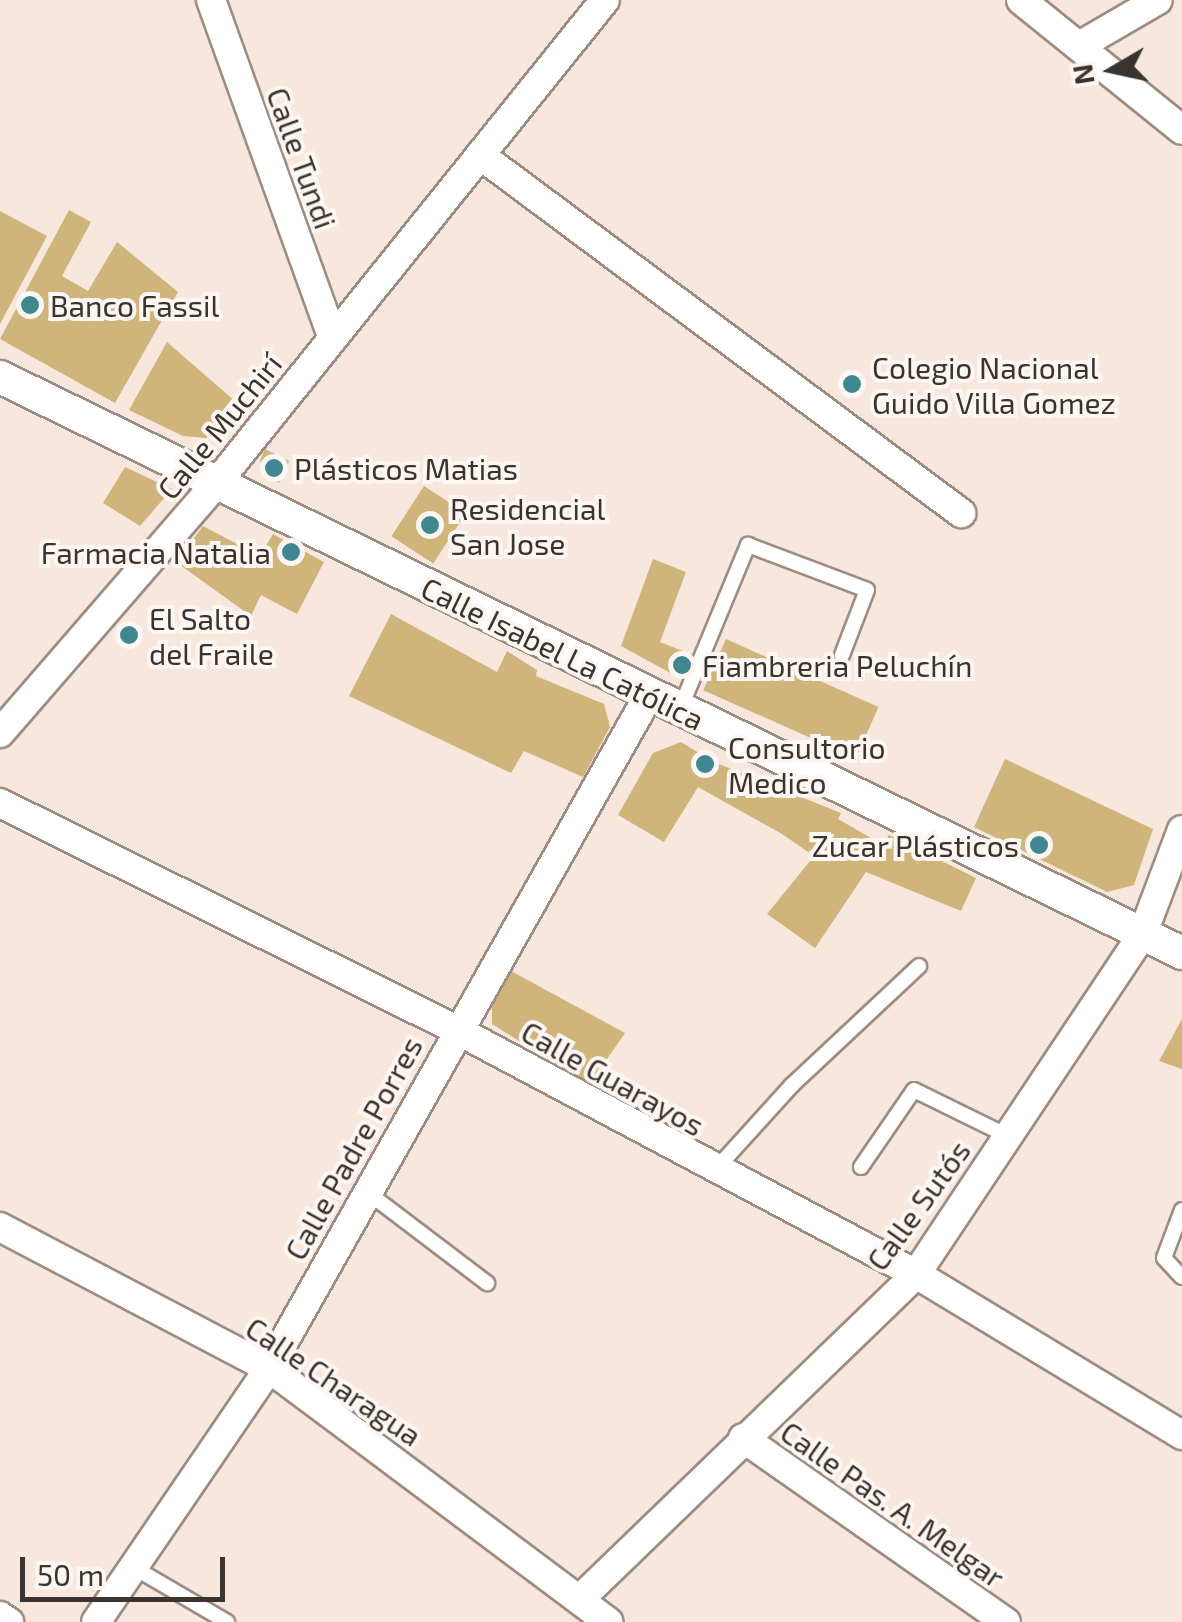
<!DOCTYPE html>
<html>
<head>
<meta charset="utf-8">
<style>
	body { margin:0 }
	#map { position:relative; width:1182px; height:1622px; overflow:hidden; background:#f8e7dc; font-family:"Exo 2",sans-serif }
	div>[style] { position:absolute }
	.building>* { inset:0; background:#cfb47b; transform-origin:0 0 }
	.roads { filter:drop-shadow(2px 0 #9c8c82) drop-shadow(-2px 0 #9c8c82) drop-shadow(0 2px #9c8c82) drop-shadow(0 -2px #9c8c82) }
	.service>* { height:14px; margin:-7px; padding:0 7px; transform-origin:7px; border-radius:7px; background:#fff }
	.minor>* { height:28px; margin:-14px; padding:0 14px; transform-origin:14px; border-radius:14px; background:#fff }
	.tertiary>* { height:32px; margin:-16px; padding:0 16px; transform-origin:16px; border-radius:16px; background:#fff }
	.dots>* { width:28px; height:28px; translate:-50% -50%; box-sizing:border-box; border:5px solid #fdf6f2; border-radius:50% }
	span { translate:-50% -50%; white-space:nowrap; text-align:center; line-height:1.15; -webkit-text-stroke:8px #fdf6f2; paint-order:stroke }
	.street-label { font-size:30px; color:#3a332f }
	.poi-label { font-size:30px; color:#3a332f }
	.left { translate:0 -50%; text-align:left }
	.right { translate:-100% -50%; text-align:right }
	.north { position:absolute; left:1062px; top:20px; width:100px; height:100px; -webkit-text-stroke:8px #fdf6f2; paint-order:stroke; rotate:261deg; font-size:28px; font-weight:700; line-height:40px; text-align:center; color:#3a332f }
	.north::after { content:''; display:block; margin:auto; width:35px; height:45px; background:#3a332f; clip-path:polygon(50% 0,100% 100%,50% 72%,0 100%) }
	.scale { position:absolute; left:20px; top:1557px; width:205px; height:45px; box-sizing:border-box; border:5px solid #3a332f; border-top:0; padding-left:12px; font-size:30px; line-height:35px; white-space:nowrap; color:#3a332f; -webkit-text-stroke:8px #fdf6f2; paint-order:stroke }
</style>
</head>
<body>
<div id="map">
	<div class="building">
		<div style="clip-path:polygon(69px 210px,91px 222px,62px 276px,88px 291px,117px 242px,178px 292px,115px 403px,0 339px)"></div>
		<div style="clip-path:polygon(0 211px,47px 236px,0 324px)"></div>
		<div style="clip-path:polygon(167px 342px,236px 402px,206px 438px,183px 436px,129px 410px)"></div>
		<div style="clip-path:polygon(265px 449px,289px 461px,279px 483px,266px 476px,260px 460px)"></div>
		<div style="clip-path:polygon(125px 467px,172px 489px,140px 526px,103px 503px)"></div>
		<div style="left:424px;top:486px;width:50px;height:60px;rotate:33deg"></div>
		<div style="clip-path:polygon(203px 526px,260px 556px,273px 534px,324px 562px,297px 614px,261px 595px,251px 616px,176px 562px)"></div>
		<div style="clip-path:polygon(653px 559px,686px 572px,660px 642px,695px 656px,685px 681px,621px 646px)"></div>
		<div style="clip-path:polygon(391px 614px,497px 672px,507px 651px,537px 670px,536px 676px,604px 704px,610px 727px,583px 777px,524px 751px,511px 773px,349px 696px)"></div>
		<div style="left:726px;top:639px;width:167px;height:56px;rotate:24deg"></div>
		<div style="clip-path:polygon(681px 742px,714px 762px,841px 813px,838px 819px,883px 845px,889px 835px,976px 878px,961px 911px,866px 872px,815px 948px,767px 914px,814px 856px,782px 834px,698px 787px,664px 842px,618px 815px,653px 753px)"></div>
		<div style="clip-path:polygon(1005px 759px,1153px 829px,1134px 885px,1107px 892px,974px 827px)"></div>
		<div style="clip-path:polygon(511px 971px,625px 1033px,589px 1085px,492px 1024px,492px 999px)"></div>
		<div style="clip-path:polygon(1182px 1019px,1182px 1069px,1159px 1061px)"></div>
	</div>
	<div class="roads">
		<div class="service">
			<div style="left:680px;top:709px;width:178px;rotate:-67.5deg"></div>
			<div style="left:748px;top:545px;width:127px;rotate:20.7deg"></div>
			<div style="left:867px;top:590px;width:70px;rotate:111deg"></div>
			<div style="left:861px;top:1167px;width:93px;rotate:-55.5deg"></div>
			<div style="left:914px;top:1090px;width:105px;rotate:26.1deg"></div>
			<div style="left:715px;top:1170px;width:115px;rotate:-47.8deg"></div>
			<div style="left:792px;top:1085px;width:174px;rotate:-43.1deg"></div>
			<div style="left:367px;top:1192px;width:151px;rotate:37.2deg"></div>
			<div style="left:1182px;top:1210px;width:51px;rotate:110.6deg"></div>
			<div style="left:1164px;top:1258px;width:26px;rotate:47deg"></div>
			<div style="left:133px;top:1567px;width:109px;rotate:30.3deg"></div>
		</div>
		<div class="minor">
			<div style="left:211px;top:0;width:359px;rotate:70.2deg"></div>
			<div style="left:1021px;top:0;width:207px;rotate:38.9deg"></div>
			<div style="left:1079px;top:46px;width:91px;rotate:-30.2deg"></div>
			<div style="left:480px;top:155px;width:600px;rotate:36.66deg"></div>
			<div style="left:0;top:733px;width:328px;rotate:-49.1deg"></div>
			<div style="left:215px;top:485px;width:622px;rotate:-51.2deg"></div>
			<div style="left:0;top:803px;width:508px;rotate:26.41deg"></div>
			<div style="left:455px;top:1029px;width:522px;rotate:27.99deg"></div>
			<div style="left:916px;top:1274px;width:311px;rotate:31.2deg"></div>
			<div style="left:0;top:1227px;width:304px;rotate:27.7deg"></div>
			<div style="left:269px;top:1368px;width:424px;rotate:36.8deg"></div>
			<div style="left:743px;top:1438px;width:321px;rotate:35deg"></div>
			<div style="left:581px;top:1598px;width:466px;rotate:-44deg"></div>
			<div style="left:916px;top:1274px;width:410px;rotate:-56.3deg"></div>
			<div style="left:1143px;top:933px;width:110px;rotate:-69.3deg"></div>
			<div style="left:0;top:1616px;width:11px;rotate:34deg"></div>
			<div style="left:96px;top:1622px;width:307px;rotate:-55.7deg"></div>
			<div style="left:269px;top:1368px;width:773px;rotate:-60.55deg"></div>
		</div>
		<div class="tertiary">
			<div style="left:0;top:377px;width:1315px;rotate:25.98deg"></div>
		</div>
	</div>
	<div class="dots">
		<div style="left:30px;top:305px;background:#408791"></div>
		<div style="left:852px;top:384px;background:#408791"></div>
		<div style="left:274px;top:468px;background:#408791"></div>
		<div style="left:430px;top:525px;background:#408791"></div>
		<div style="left:291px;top:552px;background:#408791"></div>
		<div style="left:129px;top:635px;background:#408791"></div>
		<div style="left:682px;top:665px;background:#408791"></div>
		<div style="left:705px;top:764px;background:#408791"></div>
		<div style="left:1039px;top:845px;background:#408791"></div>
	</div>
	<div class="street-label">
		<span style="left:302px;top:158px;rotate:70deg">Calle Tundi</span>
		<span style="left:219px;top:426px;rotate:-51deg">Calle Muchirí</span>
		<span style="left:563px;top:653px;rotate:26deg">Calle Isabel La Católica</span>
		<span style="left:613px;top:1078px;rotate:29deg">Calle Guarayos</span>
		<span style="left:353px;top:1148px;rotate:-61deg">Calle Padre Porres</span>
		<span style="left:918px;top:1205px;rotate:-54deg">Calle Sutós</span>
		<span style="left:334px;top:1381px;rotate:34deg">Calle Charagua</span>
		<span style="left:893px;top:1504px;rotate:35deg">Calle Pas. A. Melgar</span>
	</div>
	<div class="poi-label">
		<span class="left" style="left:50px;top:305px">Banco Fassil</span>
		<span class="left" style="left:872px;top:384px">Colegio Nacional<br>Guido Villa Gomez</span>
		<span class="left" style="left:294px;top:468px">Plásticos Matias</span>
		<span class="left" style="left:450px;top:525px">Residencial<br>San Jose</span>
		<span class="right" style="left:271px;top:552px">Farmacia Natalia</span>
		<span class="left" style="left:149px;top:635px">El Salto<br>del Fraile</span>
		<span class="left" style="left:702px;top:665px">Fiambreria Peluchín</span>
		<span class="left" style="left:728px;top:764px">Consultorio<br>Medico</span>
		<span class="right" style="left:1019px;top:845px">Zucar Plásticos</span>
	</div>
	<div class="north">N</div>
	<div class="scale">50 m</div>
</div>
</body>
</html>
